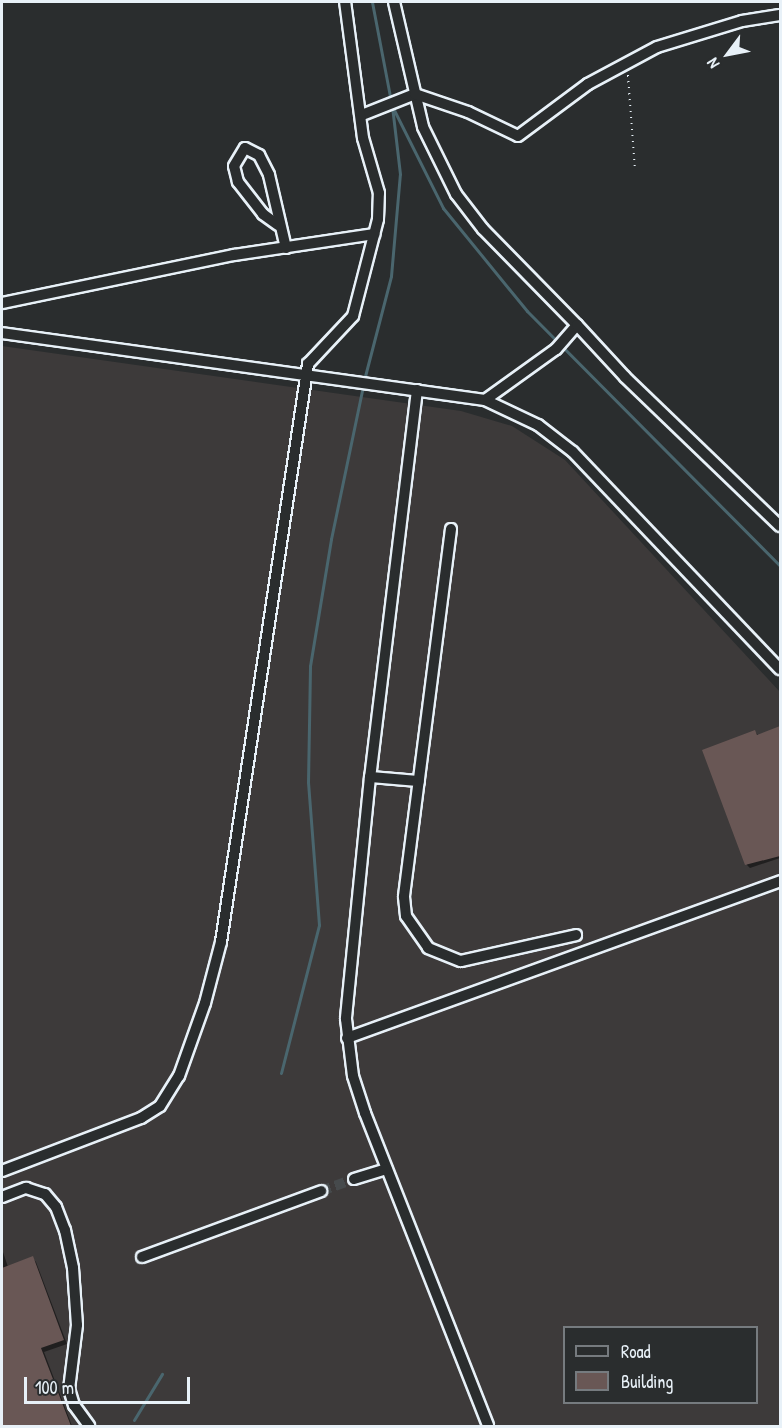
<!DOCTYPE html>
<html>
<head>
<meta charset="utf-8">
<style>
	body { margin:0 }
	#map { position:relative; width:782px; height:1428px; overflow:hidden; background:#2a2d2e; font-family:"Patrick Hand",sans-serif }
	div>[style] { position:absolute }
	.built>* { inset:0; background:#3d3a3a }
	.shadow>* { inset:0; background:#0007 }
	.stream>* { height:3px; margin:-1.5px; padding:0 1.5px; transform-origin:1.5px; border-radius:1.5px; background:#4a666e }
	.building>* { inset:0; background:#695755 }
	.minor-tunnel>* { height:10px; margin-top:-5px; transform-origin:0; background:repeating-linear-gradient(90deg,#464a4c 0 10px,transparent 0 15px) }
	.path>* { height:2px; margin-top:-1px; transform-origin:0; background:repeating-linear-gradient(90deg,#e8f1f8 0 1.5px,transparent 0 6px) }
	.roads { filter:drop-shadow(2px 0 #e8f1f8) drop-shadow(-2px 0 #e8f1f8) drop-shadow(0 2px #e8f1f8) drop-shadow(0 -2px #e8f1f8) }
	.minor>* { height:10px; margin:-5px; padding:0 5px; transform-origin:5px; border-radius:5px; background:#2a2d2e }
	span { translate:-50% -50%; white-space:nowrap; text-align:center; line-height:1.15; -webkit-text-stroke:6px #2a2d2e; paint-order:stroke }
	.frame { position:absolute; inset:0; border:3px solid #e8f1f8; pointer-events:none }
	.legend { position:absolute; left:563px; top:1326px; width:195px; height:78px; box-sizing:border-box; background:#2a2d2e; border:2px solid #767b7f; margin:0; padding:8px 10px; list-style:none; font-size:18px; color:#e8f1f8 }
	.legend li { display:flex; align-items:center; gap:12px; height:30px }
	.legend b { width:30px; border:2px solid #767b7f }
	.north { position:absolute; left:698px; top:24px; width:60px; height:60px; -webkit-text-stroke:4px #2a2d2e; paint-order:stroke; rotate:238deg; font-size:16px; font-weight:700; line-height:24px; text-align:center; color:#e8f1f8 }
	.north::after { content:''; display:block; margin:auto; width:21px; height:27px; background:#e8f1f8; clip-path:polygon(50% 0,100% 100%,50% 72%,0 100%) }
	.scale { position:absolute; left:24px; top:1377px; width:166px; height:27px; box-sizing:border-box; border:3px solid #e8f1f8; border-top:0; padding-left:8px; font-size:18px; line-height:21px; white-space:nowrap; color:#e8f1f8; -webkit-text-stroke:4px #2a2d2e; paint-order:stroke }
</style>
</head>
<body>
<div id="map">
	<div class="built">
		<div style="clip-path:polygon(evenodd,2px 346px,461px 411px,512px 426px,565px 460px,780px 692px,780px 1426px,2px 1426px,2px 346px,564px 1328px,756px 1328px,756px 1402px,564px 1402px,564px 1328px)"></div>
	</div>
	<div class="shadow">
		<div style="clip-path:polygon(780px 728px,780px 858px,750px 868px,747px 865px,755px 732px,759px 736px)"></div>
		<div style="clip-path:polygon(2px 1249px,8px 1267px,32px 1258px,36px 1262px,67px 1344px,44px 1352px,72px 1426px,2px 1426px)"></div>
	</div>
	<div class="stream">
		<div style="left:372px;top:2px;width:102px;rotate:79.2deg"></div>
		<div style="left:393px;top:108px;width:112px;rotate:63.4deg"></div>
		<div style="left:443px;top:208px;width:133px;rotate:50.8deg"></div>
		<div style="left:527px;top:311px;width:359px;rotate:45.2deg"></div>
		<div style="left:364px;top:380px;width:107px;rotate:-75.4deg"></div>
		<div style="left:391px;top:276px;width:102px;rotate:-85deg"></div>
		<div style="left:400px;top:174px;width:68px;rotate:-96.7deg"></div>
		<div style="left:281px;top:1073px;width:153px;rotate:-75.6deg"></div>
		<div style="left:319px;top:925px;width:143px;rotate:-94.4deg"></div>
		<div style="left:308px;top:782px;width:116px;rotate:-89deg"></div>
		<div style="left:310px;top:666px;width:129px;rotate:-80.6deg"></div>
		<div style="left:331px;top:539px;width:156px;rotate:-78.2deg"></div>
		<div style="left:134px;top:1420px;width:54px;rotate:-58.7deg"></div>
	</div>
	<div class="building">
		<div style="clip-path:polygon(780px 726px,780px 856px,745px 865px,702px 750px,755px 730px,757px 735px)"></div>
		<div style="clip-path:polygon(33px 1256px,64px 1340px,41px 1348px,71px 1426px,2px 1426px,2px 1268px)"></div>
	</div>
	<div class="minor-tunnel">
		<div style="left:321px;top:1191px;width:35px;rotate:-20deg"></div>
	</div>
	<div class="path">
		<div style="left:628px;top:75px;width:95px;rotate:85.8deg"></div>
	</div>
	<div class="roads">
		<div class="minor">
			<div style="left:394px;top:2px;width:128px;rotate:76.9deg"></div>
			<div style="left:423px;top:127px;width:75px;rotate:63.8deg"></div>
			<div style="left:456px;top:194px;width:44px;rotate:52.4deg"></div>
			<div style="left:483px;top:229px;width:134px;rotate:45.6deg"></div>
			<div style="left:577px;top:325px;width:32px;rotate:131deg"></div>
			<div style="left:556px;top:349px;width:87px;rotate:144.3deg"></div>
			<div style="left:362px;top:115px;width:57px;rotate:-21.6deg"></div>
			<div style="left:415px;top:94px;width:56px;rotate:18.8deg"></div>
			<div style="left:468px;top:112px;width:55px;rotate:25.6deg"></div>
			<div style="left:518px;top:136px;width:87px;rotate:-36.6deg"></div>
			<div style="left:588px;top:84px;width:78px;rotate:-28.2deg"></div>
			<div style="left:657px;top:47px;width:89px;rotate:-17deg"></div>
			<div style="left:742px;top:21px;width:38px;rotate:-9deg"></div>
			<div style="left:278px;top:225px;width:19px;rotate:-144deg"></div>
			<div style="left:263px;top:214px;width:41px;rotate:-128deg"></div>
			<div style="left:238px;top:182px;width:16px;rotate:-104deg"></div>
			<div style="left:234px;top:166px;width:21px;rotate:-59deg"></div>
			<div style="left:245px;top:148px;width:16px;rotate:27deg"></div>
			<div style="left:259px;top:155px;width:22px;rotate:63deg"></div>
			<div style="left:269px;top:175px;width:75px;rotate:76.9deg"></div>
			<div style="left:2px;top:303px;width:237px;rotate:-11.7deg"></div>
			<div style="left:234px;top:255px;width:142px;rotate:-8.5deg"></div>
			<div style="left:577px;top:325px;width:71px;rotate:47.3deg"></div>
			<div style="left:625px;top:377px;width:215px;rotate:43.9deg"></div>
			<div style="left:2px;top:333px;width:488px;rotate:7.9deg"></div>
			<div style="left:485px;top:400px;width:59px;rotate:25.3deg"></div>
			<div style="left:538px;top:425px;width:44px;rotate:37.6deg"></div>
			<div style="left:573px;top:452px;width:300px;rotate:46.4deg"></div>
			<div style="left:417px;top:390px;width:390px;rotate:96.9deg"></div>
			<div style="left:370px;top:777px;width:243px;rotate:95.7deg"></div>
			<div style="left:346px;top:1019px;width:57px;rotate:83deg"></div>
			<div style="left:353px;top:1076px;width:39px;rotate:72deg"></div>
			<div style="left:365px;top:1113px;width:336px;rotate:68.5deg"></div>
			<div style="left:451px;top:529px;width:371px;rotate:97.3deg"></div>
			<div style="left:404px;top:897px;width:19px;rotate:84deg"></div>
			<div style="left:406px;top:916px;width:39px;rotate:55deg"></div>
			<div style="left:428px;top:948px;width:35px;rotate:22deg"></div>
			<div style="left:461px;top:961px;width:118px;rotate:-12.7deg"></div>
			<div style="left:370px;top:777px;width:49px;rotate:4.7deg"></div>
			<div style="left:347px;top:1038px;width:461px;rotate:-19.9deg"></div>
			<div style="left:2px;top:1171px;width:149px;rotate:-20.9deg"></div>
			<div style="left:141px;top:1118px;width:22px;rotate:-32deg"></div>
			<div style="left:160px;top:1106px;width:36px;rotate:-58deg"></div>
			<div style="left:179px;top:1076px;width:77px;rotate:-70.4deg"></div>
			<div style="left:205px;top:1003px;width:63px;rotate:-75.3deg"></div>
			<div style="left:221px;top:942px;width:585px;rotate:-81.44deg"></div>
			<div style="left:308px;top:364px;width:66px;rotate:-46.8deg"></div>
			<div style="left:353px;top:316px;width:100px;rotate:-75.5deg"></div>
			<div style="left:378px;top:219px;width:26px;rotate:-88deg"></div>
			<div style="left:379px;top:193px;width:57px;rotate:-106.2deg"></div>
			<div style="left:363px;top:138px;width:137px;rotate:-97.5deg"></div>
			<div style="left:354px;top:1179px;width:34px;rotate:-17deg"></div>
			<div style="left:2px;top:1197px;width:26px;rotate:-21deg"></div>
			<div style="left:26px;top:1188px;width:20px;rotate:18deg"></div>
			<div style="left:45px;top:1194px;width:17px;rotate:50deg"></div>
			<div style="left:56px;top:1207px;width:25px;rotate:69deg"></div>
			<div style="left:65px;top:1230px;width:39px;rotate:78deg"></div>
			<div style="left:73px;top:1268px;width:57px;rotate:86deg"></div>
			<div style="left:77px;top:1325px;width:64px;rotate:97.1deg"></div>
			<div style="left:69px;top:1389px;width:17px;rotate:73deg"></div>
			<div style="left:74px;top:1405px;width:26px;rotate:54deg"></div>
			<div style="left:142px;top:1257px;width:191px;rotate:-20.2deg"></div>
		</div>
	</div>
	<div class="frame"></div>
	<ul class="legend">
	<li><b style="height:8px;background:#2a2d2e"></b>Road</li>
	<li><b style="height:16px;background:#695755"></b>Building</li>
	</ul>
	<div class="north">N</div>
	<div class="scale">100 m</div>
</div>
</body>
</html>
